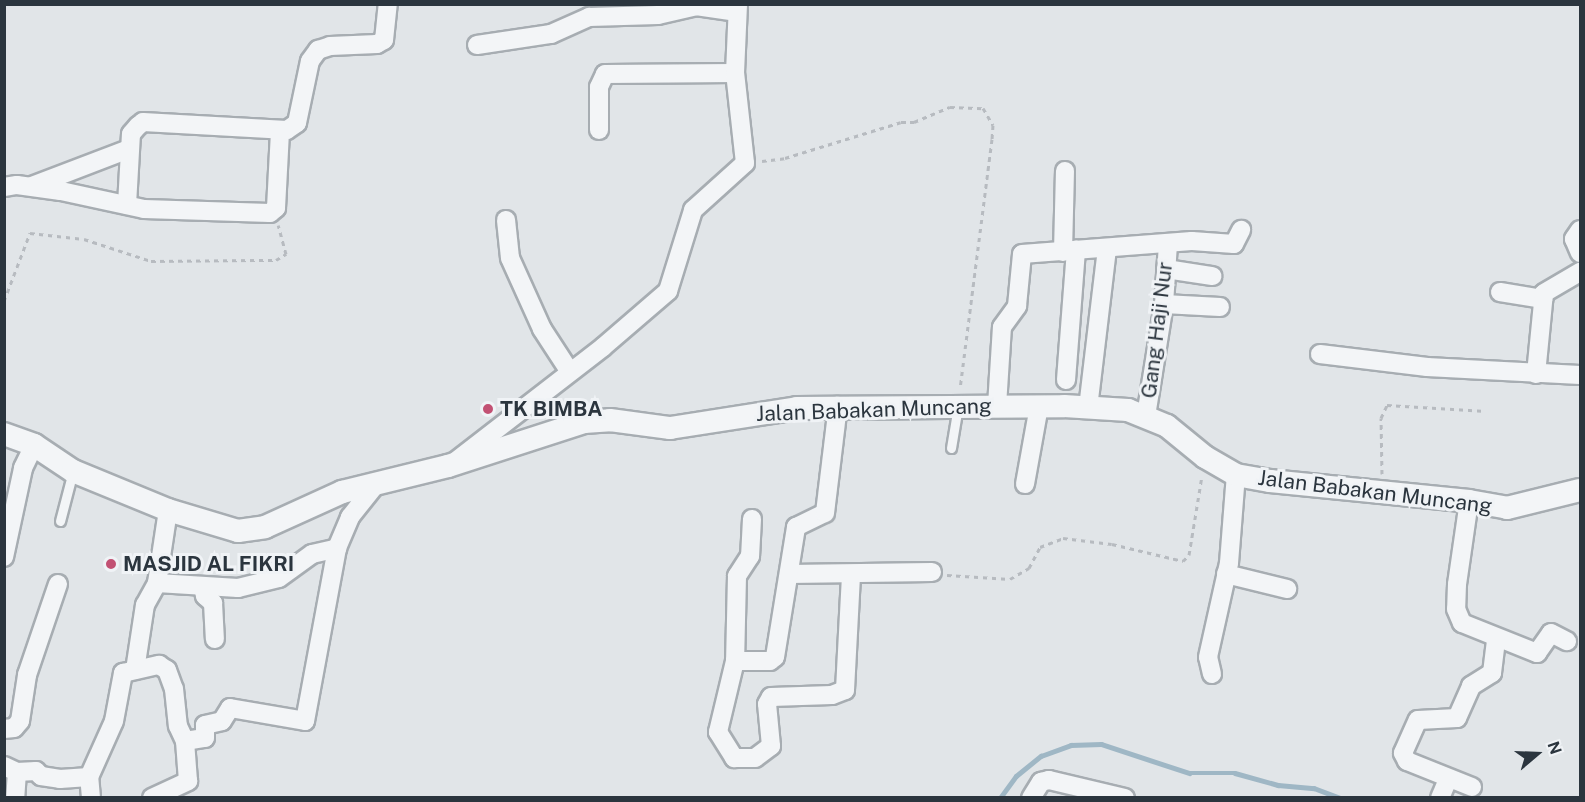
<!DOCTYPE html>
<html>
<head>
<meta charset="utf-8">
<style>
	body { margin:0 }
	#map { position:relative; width:1585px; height:802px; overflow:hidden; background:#e1e5e8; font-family:"Public Sans",sans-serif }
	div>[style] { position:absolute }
	.stream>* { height:4.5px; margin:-2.25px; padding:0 2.25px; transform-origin:2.25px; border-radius:2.25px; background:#9fb7c5 }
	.path>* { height:3px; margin-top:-1.5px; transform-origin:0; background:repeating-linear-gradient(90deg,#b7bbc0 0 4.5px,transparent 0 9px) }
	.roads { filter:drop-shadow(2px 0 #a7adb2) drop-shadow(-2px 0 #a7adb2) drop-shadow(0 2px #a7adb2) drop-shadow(0 -2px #a7adb2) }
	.service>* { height:9px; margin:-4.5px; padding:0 4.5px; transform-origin:4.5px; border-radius:4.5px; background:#f3f5f7 }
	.minor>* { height:18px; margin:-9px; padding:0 9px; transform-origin:9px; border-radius:9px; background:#f3f5f7 }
	.tertiary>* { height:22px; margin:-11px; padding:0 11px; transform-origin:11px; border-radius:11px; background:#f3f5f7 }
	.dots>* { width:16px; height:16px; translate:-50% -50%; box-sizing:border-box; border:3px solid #f0f3f6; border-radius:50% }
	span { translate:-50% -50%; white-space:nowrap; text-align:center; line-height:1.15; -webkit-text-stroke:6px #f0f3f6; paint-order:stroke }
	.street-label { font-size:21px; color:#2b353e }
	.poi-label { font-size:21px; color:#2b353e; font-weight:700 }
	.left { translate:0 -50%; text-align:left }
	.frame { position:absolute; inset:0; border:6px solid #2b353e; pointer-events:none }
	.north { position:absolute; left:1507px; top:724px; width:60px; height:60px; -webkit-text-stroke:4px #f0f3f6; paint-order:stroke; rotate:71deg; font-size:16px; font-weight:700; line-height:24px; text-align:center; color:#2b353e }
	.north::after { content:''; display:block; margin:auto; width:21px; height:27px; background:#2b353e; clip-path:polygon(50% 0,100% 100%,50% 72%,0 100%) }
</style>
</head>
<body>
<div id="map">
	<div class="stream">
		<div style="left:1000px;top:798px;width:27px;rotate:-54deg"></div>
		<div style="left:1016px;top:776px;width:32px;rotate:-39deg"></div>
		<div style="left:1041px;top:756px;width:32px;rotate:-20deg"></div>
		<div style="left:1071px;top:745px;width:30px;rotate:-2deg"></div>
		<div style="left:1101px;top:744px;width:93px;rotate:18.2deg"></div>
		<div style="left:1189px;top:773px;width:46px"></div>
		<div style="left:1235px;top:773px;width:45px;rotate:15.6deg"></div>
		<div style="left:1278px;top:785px;width:36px;rotate:5deg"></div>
		<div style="left:1314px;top:788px;width:28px;rotate:21deg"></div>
	</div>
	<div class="path">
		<div style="left:762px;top:161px;width:23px;rotate:-7deg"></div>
		<div style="left:785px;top:158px;width:121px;rotate:-17.2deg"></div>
		<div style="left:901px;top:122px;width:13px"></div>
		<div style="left:914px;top:122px;width:39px;rotate:-23deg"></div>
		<div style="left:950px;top:107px;width:33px;rotate:2deg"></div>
		<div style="left:983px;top:108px;width:20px;rotate:60deg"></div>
		<div style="left:993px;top:125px;width:14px;rotate:94deg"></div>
		<div style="left:992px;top:139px;width:251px;rotate:97.3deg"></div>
		<div style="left:4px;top:301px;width:73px;rotate:-69.1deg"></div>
		<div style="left:30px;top:233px;width:54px;rotate:6.3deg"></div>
		<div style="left:84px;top:239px;width:71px;rotate:18.2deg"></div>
		<div style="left:151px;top:261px;width:125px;rotate:-0.5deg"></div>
		<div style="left:276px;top:260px;width:12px;rotate:-31deg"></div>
		<div style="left:286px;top:254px;width:30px;rotate:-105deg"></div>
		<div style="left:1382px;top:474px;width:56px;rotate:-91deg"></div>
		<div style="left:1381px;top:418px;width:14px;rotate:-65deg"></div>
		<div style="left:1387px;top:405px;width:99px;rotate:3.5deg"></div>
		<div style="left:947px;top:575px;width:63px;rotate:3.6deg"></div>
		<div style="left:1010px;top:579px;width:22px;rotate:-30deg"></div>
		<div style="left:1029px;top:568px;width:24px;rotate:-62deg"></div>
		<div style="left:1040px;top:547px;width:25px;rotate:-21deg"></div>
		<div style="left:1063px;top:538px;width:49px;rotate:7deg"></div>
		<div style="left:1112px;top:544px;width:73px;rotate:13.5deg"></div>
		<div style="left:1183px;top:561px;width:8px;rotate:-45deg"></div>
		<div style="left:1189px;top:555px;width:80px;rotate:-80.7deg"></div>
	</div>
	<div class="roads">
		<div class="service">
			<div style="left:951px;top:448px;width:43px;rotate:-80.5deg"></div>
			<div style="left:60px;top:521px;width:52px;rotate:-75.4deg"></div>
		</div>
		<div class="minor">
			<div style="left:477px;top:45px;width:75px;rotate:-8.5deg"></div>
			<div style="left:551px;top:34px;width:42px;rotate:-24.1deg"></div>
			<div style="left:589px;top:17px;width:69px;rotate:-1.7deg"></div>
			<div style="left:658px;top:15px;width:39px;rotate:-13deg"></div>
			<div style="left:696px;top:6px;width:40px;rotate:8.5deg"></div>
			<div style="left:599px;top:130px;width:43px;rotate:-90deg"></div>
			<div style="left:599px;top:87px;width:14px;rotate:-65deg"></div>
			<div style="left:605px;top:74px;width:130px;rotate:-0.4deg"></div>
			<div style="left:32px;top:186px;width:104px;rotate:-20.9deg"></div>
			<div style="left:4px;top:187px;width:13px;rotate:-9deg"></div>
			<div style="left:17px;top:185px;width:44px;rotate:7.8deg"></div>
			<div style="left:61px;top:191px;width:85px;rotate:12.2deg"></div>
			<div style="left:144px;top:209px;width:126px;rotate:1.8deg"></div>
			<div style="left:270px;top:213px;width:8px;rotate:-40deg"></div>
			<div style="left:276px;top:208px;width:77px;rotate:-87deg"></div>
			<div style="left:127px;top:205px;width:71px;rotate:-86.8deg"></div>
			<div style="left:131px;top:134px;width:11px;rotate:-49deg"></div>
			<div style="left:138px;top:126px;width:6px;rotate:-39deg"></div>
			<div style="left:143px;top:122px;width:144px;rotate:3.2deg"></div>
			<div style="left:287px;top:130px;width:12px;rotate:-35deg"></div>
			<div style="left:297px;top:123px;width:63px;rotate:-78.2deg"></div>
			<div style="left:310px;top:61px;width:14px;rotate:-54deg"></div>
			<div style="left:318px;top:50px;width:13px;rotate:-18deg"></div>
			<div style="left:330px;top:46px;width:47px;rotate:-2.4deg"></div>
			<div style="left:377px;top:44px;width:8px;rotate:-30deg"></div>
			<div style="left:384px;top:40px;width:36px;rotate:-84deg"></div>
			<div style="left:506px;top:220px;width:38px;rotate:84deg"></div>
			<div style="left:510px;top:258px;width:78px;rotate:65.7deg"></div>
			<div style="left:542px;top:329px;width:51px;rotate:56.9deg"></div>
			<div style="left:1580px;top:230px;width:11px;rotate:124deg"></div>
			<div style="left:1574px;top:239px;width:15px;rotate:67deg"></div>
			<div style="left:1063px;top:252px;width:81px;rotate:-88.6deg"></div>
			<div style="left:1166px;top:269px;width:47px;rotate:8.7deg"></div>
			<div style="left:1500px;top:292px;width:44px;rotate:9.2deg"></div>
			<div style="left:1164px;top:304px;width:56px;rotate:3.1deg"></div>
			<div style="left:1320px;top:354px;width:108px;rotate:6.9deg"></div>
			<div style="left:1427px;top:367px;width:153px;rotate:3deg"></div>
			<div style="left:1536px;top:374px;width:81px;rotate:-84.4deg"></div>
			<div style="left:1544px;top:293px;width:42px;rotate:-30.3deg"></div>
			<div style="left:1066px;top:380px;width:131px;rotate:-85.6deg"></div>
			<div style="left:997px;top:406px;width:79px;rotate:-86.4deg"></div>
			<div style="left:1002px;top:327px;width:26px;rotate:-54deg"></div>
			<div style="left:1017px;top:306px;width:52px;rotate:-84.5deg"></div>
			<div style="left:1022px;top:254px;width:170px;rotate:-4.4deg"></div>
			<div style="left:1192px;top:241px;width:42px;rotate:4.1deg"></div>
			<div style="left:1234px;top:244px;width:16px;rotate:-63deg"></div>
			<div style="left:1088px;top:408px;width:160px;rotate:-83.2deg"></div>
			<div style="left:1146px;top:416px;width:113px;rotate:-80.9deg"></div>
			<div style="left:1164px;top:304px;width:60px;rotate:-86.2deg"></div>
			<div style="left:457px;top:460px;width:185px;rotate:-37.7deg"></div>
			<div style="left:603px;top:347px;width:86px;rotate:-40.7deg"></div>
			<div style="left:668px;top:291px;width:85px;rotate:-72.8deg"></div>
			<div style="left:693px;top:210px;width:70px;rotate:-42.1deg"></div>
			<div style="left:745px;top:163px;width:91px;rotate:-96.3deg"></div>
			<div style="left:735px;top:73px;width:69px;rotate:-87.5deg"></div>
			<div style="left:1025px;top:484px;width:79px;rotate:-79.8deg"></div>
			<div style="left:1469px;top:501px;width:84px;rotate:98.2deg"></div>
			<div style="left:1457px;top:584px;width:25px;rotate:92deg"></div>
			<div style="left:1456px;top:609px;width:15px;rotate:67deg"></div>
			<div style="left:1462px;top:623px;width:81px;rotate:21.8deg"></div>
			<div style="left:1537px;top:653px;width:24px;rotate:-55deg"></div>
			<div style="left:1551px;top:633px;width:18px;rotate:27deg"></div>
			<div style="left:752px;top:519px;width:37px;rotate:93deg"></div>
			<div style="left:750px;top:556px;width:24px;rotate:123deg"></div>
			<div style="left:737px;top:576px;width:85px;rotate:91.3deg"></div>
			<div style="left:735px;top:661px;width:73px;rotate:103.5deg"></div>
			<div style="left:718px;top:732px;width:31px;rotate:58deg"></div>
			<div style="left:734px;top:758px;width:21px"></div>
			<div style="left:755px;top:758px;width:20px;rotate:-37deg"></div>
			<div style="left:771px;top:746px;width:42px;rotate:-95.4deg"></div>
			<div style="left:767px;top:704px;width:8px;rotate:-60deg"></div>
			<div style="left:771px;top:697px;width:61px;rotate:-1.9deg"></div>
			<div style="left:832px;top:695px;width:14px;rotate:-21deg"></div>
			<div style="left:845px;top:690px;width:116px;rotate:-87deg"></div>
			<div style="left:4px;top:557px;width:91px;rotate:-77.9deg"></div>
			<div style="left:23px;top:468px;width:25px;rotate:-64deg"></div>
			<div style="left:789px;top:574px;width:143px;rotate:-0.8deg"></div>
			<div style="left:1226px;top:574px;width:63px;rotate:13.8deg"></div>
			<div style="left:157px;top:583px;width:81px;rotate:3.5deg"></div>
			<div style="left:238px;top:588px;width:42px;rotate:-13.7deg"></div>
			<div style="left:279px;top:578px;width:41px;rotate:-36deg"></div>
			<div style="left:312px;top:554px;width:26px;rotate:-13deg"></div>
			<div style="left:203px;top:587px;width:9px;rotate:77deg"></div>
			<div style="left:205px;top:596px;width:11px;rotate:41deg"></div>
			<div style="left:213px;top:603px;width:36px;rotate:87deg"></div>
			<div style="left:735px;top:661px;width:35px"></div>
			<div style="left:770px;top:661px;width:6px;rotate:-39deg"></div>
			<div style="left:775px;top:657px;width:132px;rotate:-80.8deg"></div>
			<div style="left:796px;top:527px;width:32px;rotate:-26deg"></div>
			<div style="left:825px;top:513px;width:108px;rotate:-83.1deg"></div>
			<div style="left:135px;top:670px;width:66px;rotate:-81.3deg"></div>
			<div style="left:145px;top:605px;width:25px;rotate:-61deg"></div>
			<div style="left:157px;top:583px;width:74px;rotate:-81.4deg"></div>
			<div style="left:1212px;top:674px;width:17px;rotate:-103deg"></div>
			<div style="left:1208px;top:657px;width:96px;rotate:-77.4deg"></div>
			<div style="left:1229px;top:563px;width:88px;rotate:-85.5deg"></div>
			<div style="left:4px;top:729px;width:10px;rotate:-6deg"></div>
			<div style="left:14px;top:728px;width:9px;rotate:-49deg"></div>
			<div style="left:20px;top:721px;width:47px;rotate:-81.3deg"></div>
			<div style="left:27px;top:675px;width:96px;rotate:-71.2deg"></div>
			<div style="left:4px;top:766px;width:14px;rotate:25deg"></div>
			<div style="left:17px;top:772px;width:26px;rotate:94deg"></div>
			<div style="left:17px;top:772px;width:19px;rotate:-3deg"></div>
			<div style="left:36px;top:771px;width:7px;rotate:45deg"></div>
			<div style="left:41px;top:776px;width:19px;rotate:9deg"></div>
			<div style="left:60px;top:779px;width:29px;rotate:-4deg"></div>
			<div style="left:1472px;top:787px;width:70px;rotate:-158.2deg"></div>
			<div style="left:1407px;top:761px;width:9px;rotate:-117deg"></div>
			<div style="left:1403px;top:753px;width:36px;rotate:-66deg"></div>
			<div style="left:1418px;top:720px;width:39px;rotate:-3deg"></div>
			<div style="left:1457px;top:718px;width:35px;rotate:-66deg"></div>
			<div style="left:1471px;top:686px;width:25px;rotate:-32deg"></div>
			<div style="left:1492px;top:673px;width:33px;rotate:-83deg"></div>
			<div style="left:91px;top:798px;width:21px;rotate:-95deg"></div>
			<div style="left:89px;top:777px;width:61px;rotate:-65.9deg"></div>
			<div style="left:114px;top:721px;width:49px;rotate:-79.4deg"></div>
			<div style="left:123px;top:673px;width:37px;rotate:-13deg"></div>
			<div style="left:159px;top:665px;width:9px;rotate:32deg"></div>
			<div style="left:167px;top:670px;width:20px;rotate:70deg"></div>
			<div style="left:174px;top:689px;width:37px;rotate:84deg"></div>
			<div style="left:178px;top:726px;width:17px;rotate:65deg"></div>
			<div style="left:185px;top:741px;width:20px;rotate:-9deg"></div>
			<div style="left:205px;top:738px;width:13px;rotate:-90deg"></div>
			<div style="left:205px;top:725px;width:17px;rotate:-13deg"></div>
			<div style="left:222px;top:721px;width:15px;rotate:-58deg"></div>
			<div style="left:230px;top:708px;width:76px;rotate:9.8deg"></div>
			<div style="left:305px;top:721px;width:176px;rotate:-79.5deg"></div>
			<div style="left:337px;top:548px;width:34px;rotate:-67deg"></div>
			<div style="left:350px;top:517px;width:43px;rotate:-51.5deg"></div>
			<div style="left:152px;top:798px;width:40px;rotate:-25deg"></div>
			<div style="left:188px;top:781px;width:40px;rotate:-94.3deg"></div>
			<div style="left:1031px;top:798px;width:19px;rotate:-58deg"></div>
			<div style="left:1041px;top:782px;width:8px;rotate:-14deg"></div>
			<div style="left:1049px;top:780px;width:78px;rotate:13.3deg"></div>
			<div style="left:1440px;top:798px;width:21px;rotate:-67deg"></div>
		</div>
		<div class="tertiary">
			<div style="left:4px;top:434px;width:32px;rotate:20deg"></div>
			<div style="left:34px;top:445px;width:47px;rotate:33.7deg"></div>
			<div style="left:73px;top:471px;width:103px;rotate:22.3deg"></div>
			<div style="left:168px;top:510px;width:73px;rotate:16.7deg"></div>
			<div style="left:238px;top:531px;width:27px;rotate:-8deg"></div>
			<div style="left:265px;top:527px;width:85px;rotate:-24.4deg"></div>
			<div style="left:342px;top:492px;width:109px;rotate:-13.8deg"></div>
			<div style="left:448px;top:466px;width:143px;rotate:-17.9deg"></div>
			<div style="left:584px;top:422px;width:26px;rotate:-4deg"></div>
			<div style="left:610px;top:420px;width:61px;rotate:7.6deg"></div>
			<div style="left:670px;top:428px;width:129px;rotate:-8.9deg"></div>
			<div style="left:797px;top:408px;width:267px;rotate:-0.4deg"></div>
			<div style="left:1064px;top:406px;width:64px;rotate:3.6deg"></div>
			<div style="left:1128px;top:410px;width:42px;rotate:22.3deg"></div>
			<div style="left:1167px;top:426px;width:49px;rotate:39.2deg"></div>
			<div style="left:1205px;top:457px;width:36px;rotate:30deg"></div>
			<div style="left:1236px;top:475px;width:35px;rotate:10deg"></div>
			<div style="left:1270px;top:481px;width:200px;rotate:5.7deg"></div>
			<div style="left:1469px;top:501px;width:39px;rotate:10deg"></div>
			<div style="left:1507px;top:508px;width:75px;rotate:-13.9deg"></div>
		</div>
	</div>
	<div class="dots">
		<div style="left:488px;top:409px;background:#c25173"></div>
		<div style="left:111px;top:564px;background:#c25173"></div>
	</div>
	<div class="street-label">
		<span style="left:1157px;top:330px;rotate:-83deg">Gang Haji Nur</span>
		<span style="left:874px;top:410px;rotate:-2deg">Jalan Babakan Muncang</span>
		<span style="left:1375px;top:492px;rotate:7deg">Jalan Babakan Muncang</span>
	</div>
	<div class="poi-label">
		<span class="left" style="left:500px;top:409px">TK BIMBA</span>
		<span class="left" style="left:123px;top:564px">MASJID AL FIKRI</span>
	</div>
	<div class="frame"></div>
	<div class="north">N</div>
</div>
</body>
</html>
